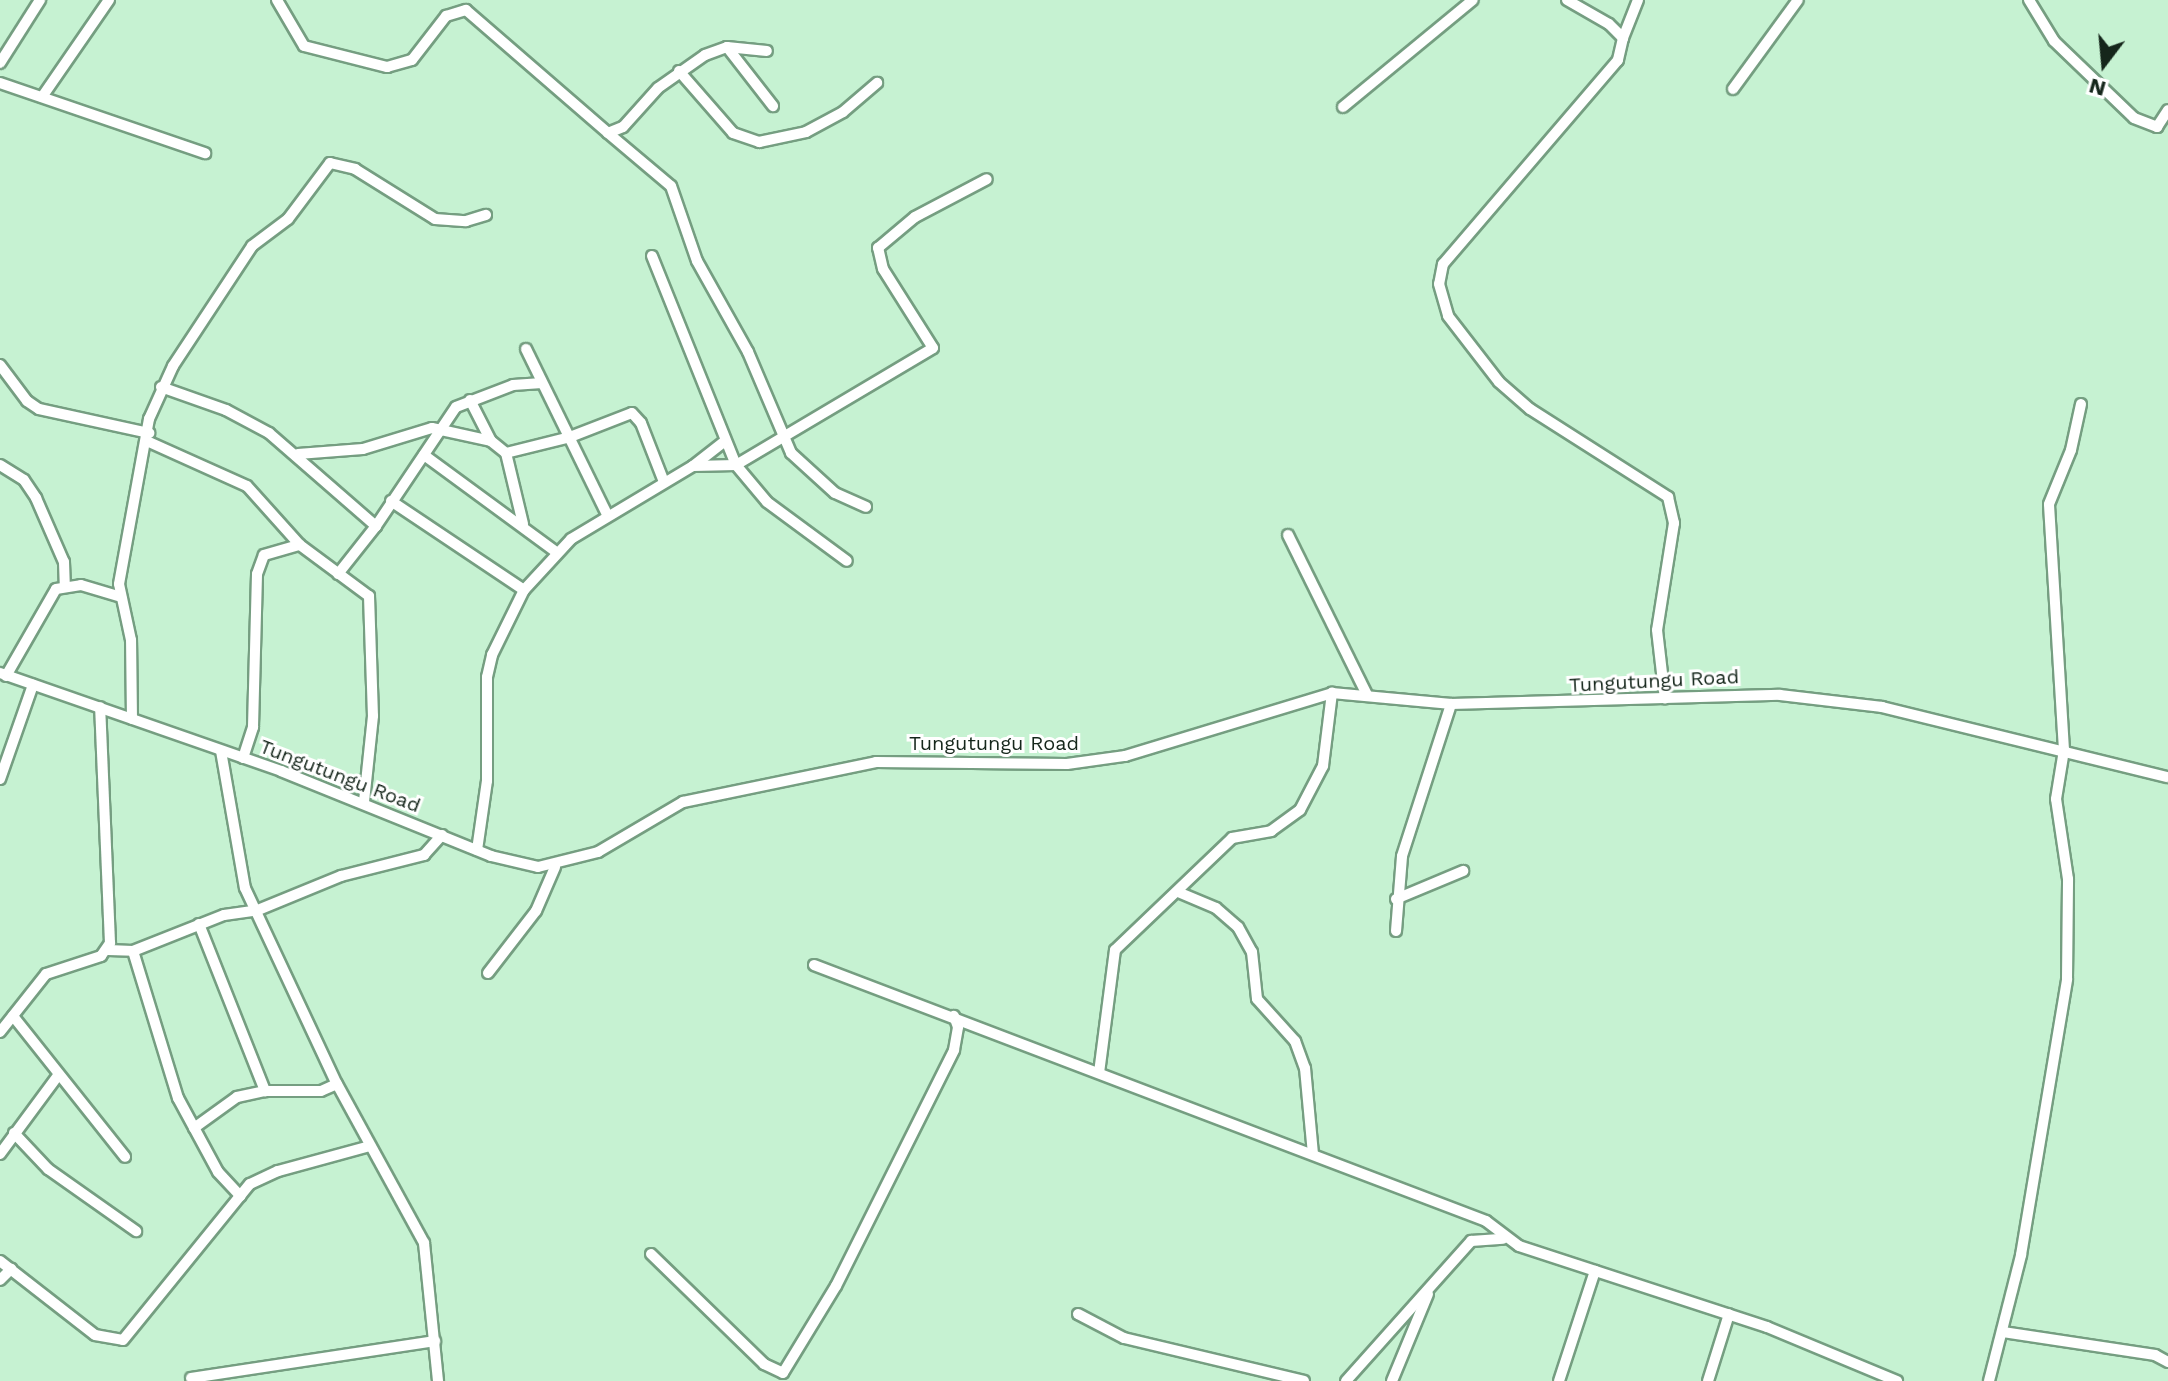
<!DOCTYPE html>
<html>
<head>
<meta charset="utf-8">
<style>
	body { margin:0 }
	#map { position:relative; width:2168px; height:1381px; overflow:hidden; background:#c6f2d2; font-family:"Work Sans",sans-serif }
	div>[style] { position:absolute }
	.roads { filter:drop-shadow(2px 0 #759e81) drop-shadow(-2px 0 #759e81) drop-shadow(0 2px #759e81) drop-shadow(0 -2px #759e81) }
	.minor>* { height:10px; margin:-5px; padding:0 5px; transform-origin:5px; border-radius:5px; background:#fff }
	span { translate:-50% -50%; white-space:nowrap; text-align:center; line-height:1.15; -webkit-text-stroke:6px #fff; paint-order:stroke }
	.street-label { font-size:20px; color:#15261b }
	.north { position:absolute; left:2064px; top:24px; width:80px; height:80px; -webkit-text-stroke:6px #fff; paint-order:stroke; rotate:196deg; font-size:22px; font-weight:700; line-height:32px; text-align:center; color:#15261b }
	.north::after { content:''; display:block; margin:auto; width:28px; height:36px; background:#15261b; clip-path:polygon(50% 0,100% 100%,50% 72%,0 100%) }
</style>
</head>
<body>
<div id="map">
	<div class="roads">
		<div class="minor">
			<div style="left:277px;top:0;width:53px;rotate:59.6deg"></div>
			<div style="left:304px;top:46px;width:86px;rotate:14.2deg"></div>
			<div style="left:387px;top:67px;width:26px;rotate:-16deg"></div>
			<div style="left:412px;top:60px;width:56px;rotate:-52.3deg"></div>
			<div style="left:446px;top:16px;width:21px;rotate:-17deg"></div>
			<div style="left:466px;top:10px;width:188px;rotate:40.9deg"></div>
			<div style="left:608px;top:133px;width:16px;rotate:-22deg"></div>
			<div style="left:623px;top:127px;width:52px;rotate:-48.1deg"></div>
			<div style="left:658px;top:88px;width:57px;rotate:-35.1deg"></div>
			<div style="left:705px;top:55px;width:23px;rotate:-20deg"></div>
			<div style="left:727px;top:47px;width:40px;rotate:5.7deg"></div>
			<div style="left:1567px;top:0;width:48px;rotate:29.7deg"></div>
			<div style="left:1609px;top:24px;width:20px;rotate:45deg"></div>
			<div style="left:1623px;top:38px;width:23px;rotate:103deg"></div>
			<div style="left:1618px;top:60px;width:269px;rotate:130.6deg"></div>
			<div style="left:1443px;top:264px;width:20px;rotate:101deg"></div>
			<div style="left:1439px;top:284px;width:33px;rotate:74deg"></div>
			<div style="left:1448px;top:316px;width:83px;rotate:52.3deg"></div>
			<div style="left:1499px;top:382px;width:41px;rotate:41.1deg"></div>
			<div style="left:1530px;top:409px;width:164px;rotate:32.5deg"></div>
			<div style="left:1668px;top:497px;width:27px;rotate:77deg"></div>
			<div style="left:1674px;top:523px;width:108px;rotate:99deg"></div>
			<div style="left:1657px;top:630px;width:69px;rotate:83.4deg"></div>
			<div style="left:2029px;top:0;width:48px;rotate:58.6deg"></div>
			<div style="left:2054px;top:41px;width:111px;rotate:43.9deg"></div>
			<div style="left:2134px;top:118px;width:25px;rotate:21deg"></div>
			<div style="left:2157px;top:127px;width:20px;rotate:-57deg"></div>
			<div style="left:1623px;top:38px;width:41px;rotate:-68.5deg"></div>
			<div style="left:727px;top:47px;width:75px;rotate:52.1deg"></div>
			<div style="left:0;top:63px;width:75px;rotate:-57.6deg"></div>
			<div style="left:679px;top:71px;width:82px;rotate:48.9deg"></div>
			<div style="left:733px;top:133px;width:28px;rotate:19deg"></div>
			<div style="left:759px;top:142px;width:48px;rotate:-12deg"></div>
			<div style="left:806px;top:132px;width:42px;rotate:-28.4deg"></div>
			<div style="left:843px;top:112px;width:45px;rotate:-40.5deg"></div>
			<div style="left:0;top:83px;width:217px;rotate:18.9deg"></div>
			<div style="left:1733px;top:89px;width:110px;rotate:-53.9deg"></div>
			<div style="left:42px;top:97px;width:118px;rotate:-55.4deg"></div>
			<div style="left:1343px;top:107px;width:168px;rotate:-39.5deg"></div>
			<div style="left:608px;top:133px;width:82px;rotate:40.1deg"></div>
			<div style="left:671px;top:186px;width:79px;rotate:70.9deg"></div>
			<div style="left:697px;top:261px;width:104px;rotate:60.7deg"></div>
			<div style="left:748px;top:352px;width:110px;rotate:66.9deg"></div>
			<div style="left:791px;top:453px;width:59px;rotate:42.3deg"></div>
			<div style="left:835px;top:493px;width:34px;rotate:24deg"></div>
			<div style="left:652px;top:256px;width:225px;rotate:68.1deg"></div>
			<div style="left:736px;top:465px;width:48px;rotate:50deg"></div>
			<div style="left:767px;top:502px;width:99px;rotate:36.4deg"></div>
			<div style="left:526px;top:349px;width:184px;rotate:63.9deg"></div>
			<div style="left:0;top:365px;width:45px;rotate:53.1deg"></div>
			<div style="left:27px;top:401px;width:14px;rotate:34deg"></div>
			<div style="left:39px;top:409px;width:113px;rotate:12.3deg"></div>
			<div style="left:161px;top:387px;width:69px;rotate:19.5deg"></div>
			<div style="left:226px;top:410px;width:49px;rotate:28.1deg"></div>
			<div style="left:269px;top:433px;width:142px;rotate:41deg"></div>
			<div style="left:376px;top:526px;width:143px;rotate:-56.1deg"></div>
			<div style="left:456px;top:407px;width:61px;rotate:-21.1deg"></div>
			<div style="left:513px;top:385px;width:29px;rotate:-4deg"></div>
			<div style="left:470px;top:400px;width:46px;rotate:62.9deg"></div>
			<div style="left:491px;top:441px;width:19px;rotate:39deg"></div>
			<div style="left:506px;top:453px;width:66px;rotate:-14deg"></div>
			<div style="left:570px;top:437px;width:66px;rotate:-21.2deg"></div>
			<div style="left:632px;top:413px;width:13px;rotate:48deg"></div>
			<div style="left:641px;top:423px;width:63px;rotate:68.7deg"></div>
			<div style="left:149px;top:442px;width:107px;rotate:24.2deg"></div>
			<div style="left:247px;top:486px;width:79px;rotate:48.1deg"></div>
			<div style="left:300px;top:545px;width:86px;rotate:36.5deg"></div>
			<div style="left:369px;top:596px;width:120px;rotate:88.1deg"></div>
			<div style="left:373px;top:716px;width:86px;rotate:96deg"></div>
			<div style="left:506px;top:453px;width:73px;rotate:76.5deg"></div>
			<div style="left:298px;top:454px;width:65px;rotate:-4.4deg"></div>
			<div style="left:363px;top:449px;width:72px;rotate:-16.9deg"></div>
			<div style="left:432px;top:428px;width:60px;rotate:12.4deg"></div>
			<div style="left:424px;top:455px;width:164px;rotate:36.3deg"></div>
			<div style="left:0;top:465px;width:28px;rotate:32deg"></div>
			<div style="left:24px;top:480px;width:22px;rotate:56deg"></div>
			<div style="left:36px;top:498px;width:70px;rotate:66.4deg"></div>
			<div style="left:64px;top:562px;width:24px;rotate:88deg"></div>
			<div style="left:693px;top:466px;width:43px;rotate:-1.3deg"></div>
			<div style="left:736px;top:465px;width:229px;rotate:-30.7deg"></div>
			<div style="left:933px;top:348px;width:93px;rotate:-122.3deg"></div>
			<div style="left:883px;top:269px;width:22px;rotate:-103deg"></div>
			<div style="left:878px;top:248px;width:48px;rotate:-40deg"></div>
			<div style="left:915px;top:217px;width:81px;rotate:-27.8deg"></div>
			<div style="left:391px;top:501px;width:160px;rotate:33.8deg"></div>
			<div style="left:1288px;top:535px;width:178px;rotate:63.7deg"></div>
			<div style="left:338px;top:574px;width:61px;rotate:-51.6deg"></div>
			<div style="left:0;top:673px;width:298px;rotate:19.2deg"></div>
			<div style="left:281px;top:771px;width:227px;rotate:22deg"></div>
			<div style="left:491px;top:856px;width:48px;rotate:13.2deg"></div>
			<div style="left:538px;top:867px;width:62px;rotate:-14deg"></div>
			<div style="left:598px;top:852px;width:99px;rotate:-30.5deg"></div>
			<div style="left:683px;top:802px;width:197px;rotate:-11.7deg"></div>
			<div style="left:876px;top:762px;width:191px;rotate:0.6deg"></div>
			<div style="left:1067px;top:764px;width:59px;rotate:-7.9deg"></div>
			<div style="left:1125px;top:756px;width:216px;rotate:-16.9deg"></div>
			<div style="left:1332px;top:693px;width:120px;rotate:5.3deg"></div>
			<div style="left:1451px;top:704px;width:329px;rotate:-1.6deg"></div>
			<div style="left:1780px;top:695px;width:103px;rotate:6.7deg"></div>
			<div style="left:1882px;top:707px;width:294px;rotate:13.8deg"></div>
			<div style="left:6px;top:676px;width:100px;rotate:-60.1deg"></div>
			<div style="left:56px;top:589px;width:25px;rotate:-9deg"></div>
			<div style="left:81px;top:585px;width:42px;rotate:16.7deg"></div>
			<div style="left:132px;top:719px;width:79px;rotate:-90.7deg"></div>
			<div style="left:131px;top:640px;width:57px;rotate:-102.1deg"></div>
			<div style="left:119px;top:584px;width:168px;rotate:-79.7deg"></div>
			<div style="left:149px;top:419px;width:58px;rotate:-65.6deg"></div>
			<div style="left:173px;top:366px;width:144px;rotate:-56.6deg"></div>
			<div style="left:252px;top:246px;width:45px;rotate:-36.9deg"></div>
			<div style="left:288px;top:219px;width:70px;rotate:-53.1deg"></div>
			<div style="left:330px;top:163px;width:26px;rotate:13deg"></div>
			<div style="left:355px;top:169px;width:94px;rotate:32deg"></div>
			<div style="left:435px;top:219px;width:31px;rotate:4deg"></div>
			<div style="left:466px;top:221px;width:21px;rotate:-17deg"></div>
			<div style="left:221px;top:751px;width:139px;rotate:80.1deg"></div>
			<div style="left:245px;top:888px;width:217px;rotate:64.9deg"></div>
			<div style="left:337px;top:1084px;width:181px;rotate:61.3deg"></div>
			<div style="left:424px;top:1243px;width:139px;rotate:84.2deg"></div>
			<div style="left:243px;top:758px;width:33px;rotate:-72deg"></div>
			<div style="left:253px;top:727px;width:153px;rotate:-88.5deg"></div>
			<div style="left:257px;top:574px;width:20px;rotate:-70deg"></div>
			<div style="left:264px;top:555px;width:37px;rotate:-16deg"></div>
			<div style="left:0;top:779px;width:100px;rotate:-70.7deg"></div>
			<div style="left:477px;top:850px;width:70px;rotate:-81.8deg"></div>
			<div style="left:487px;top:781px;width:104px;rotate:-90deg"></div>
			<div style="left:487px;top:677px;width:23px;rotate:-77deg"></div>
			<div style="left:492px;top:655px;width:72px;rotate:-63.8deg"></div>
			<div style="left:524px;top:590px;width:69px;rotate:-47.3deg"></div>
			<div style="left:571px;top:539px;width:142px;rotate:-30.9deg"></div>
			<div style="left:693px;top:466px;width:41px;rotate:-38deg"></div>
			<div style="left:1178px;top:892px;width:41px;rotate:22.8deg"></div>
			<div style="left:1216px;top:908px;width:29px;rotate:41deg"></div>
			<div style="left:1238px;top:927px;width:29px;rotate:61deg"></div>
			<div style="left:1252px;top:952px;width:47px;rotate:83.9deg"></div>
			<div style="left:1257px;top:999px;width:57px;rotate:47.9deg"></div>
			<div style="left:1295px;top:1041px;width:29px;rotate:70deg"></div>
			<div style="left:1305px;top:1068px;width:86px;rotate:84.7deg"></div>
			<div style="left:1396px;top:899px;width:73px;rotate:-22.7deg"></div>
			<div style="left:199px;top:924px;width:180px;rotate:68.4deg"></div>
			<div style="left:1396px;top:931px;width:75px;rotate:-85.4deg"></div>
			<div style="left:1402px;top:856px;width:160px;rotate:-72.1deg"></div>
			<div style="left:108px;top:950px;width:25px;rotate:2deg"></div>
			<div style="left:133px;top:951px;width:98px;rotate:-21.6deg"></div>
			<div style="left:224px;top:915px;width:34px;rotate:-8deg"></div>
			<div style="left:258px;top:910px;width:90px;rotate:-22.3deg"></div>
			<div style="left:341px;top:876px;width:86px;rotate:-14.2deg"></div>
			<div style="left:424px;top:855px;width:27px;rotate:-48deg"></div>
			<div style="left:133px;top:951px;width:154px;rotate:73deg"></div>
			<div style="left:178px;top:1098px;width:84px;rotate:61.6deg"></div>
			<div style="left:218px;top:1172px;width:33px;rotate:47deg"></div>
			<div style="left:814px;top:965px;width:719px;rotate:20.85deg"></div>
			<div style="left:1486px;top:1221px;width:41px;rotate:37.1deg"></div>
			<div style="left:1519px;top:1246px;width:261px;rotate:18.1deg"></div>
			<div style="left:1767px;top:1327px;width:141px;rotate:22.6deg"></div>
			<div style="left:488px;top:973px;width:78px;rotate:-52.3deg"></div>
			<div style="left:536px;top:911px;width:48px;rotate:-66.6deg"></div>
			<div style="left:13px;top:1016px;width:180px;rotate:51.5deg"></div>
			<div style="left:0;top:1032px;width:74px;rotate:-51.6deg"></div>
			<div style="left:46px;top:974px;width:58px;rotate:-18.1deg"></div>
			<div style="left:101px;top:956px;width:16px;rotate:-55deg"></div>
			<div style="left:110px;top:943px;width:236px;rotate:-92.4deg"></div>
			<div style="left:1099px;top:1073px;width:124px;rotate:-82.6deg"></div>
			<div style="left:1115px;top:950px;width:162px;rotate:-43.7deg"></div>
			<div style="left:1232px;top:838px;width:40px;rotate:-10deg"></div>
			<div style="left:1271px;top:831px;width:36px;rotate:-36deg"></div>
			<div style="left:1300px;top:810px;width:50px;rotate:-62.4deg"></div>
			<div style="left:1323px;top:766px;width:74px;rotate:-83deg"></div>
			<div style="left:194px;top:1128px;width:53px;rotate:-35.8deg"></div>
			<div style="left:237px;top:1097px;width:29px;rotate:-12deg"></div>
			<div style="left:265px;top:1091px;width:56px"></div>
			<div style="left:321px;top:1091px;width:17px;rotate:-24deg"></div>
			<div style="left:14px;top:1133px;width:50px;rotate:46.6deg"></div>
			<div style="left:48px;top:1169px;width:108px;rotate:35.2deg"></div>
			<div style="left:0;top:1154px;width:96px;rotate:-53.5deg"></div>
			<div style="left:651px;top:1254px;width:158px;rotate:44.2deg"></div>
			<div style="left:764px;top:1364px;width:21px;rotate:25deg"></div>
			<div style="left:783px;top:1373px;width:102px;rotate:-58.7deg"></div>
			<div style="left:836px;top:1286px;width:264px;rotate:-63.4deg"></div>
			<div style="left:954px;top:1050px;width:23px;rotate:-80deg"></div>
			<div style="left:958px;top:1027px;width:12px;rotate:-110deg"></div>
			<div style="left:0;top:1261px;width:120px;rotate:37.9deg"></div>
			<div style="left:95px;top:1335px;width:28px;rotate:10deg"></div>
			<div style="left:123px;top:1340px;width:201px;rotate:-50.9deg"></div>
			<div style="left:250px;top:1184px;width:31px;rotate:-25deg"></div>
			<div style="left:278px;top:1171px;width:95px;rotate:-15.2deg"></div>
			<div style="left:0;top:1280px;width:16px;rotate:-45deg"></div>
			<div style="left:1078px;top:1314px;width:52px;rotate:27.6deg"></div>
			<div style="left:1124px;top:1338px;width:185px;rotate:13.4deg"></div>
			<div style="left:2003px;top:1332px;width:154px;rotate:8.6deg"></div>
			<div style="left:2155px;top:1355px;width:15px;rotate:28deg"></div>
			<div style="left:191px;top:1378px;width:247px;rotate:-8.6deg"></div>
			<div style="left:1346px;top:1381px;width:188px;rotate:-48.2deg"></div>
			<div style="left:1471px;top:1241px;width:32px;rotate:-4deg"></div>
			<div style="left:1392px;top:1381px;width:94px;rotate:-67.5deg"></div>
			<div style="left:1559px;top:1381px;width:116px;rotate:-71.9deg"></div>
			<div style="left:1708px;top:1381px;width:70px;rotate:-72.6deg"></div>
			<div style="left:1989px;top:1381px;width:130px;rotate:-75.7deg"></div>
			<div style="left:2021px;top:1255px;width:280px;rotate:-80.5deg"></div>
			<div style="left:2067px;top:979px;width:100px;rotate:-89.4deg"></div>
			<div style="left:2068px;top:879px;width:81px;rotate:-98.5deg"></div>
			<div style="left:2056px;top:799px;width:50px;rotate:-80.7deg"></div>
			<div style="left:2064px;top:750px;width:246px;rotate:-93.5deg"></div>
			<div style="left:2049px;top:504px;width:58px;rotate:-67.8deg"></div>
			<div style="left:2071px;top:450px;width:47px;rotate:-77.7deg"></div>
		</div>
	</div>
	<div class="street-label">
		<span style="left:1654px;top:681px;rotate:-3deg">Tungutungu Road</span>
		<span style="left:994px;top:743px">Tungutungu Road</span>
		<span style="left:340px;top:776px;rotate:21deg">Tungutungu Road</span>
	</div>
	<div class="north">N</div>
</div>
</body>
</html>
